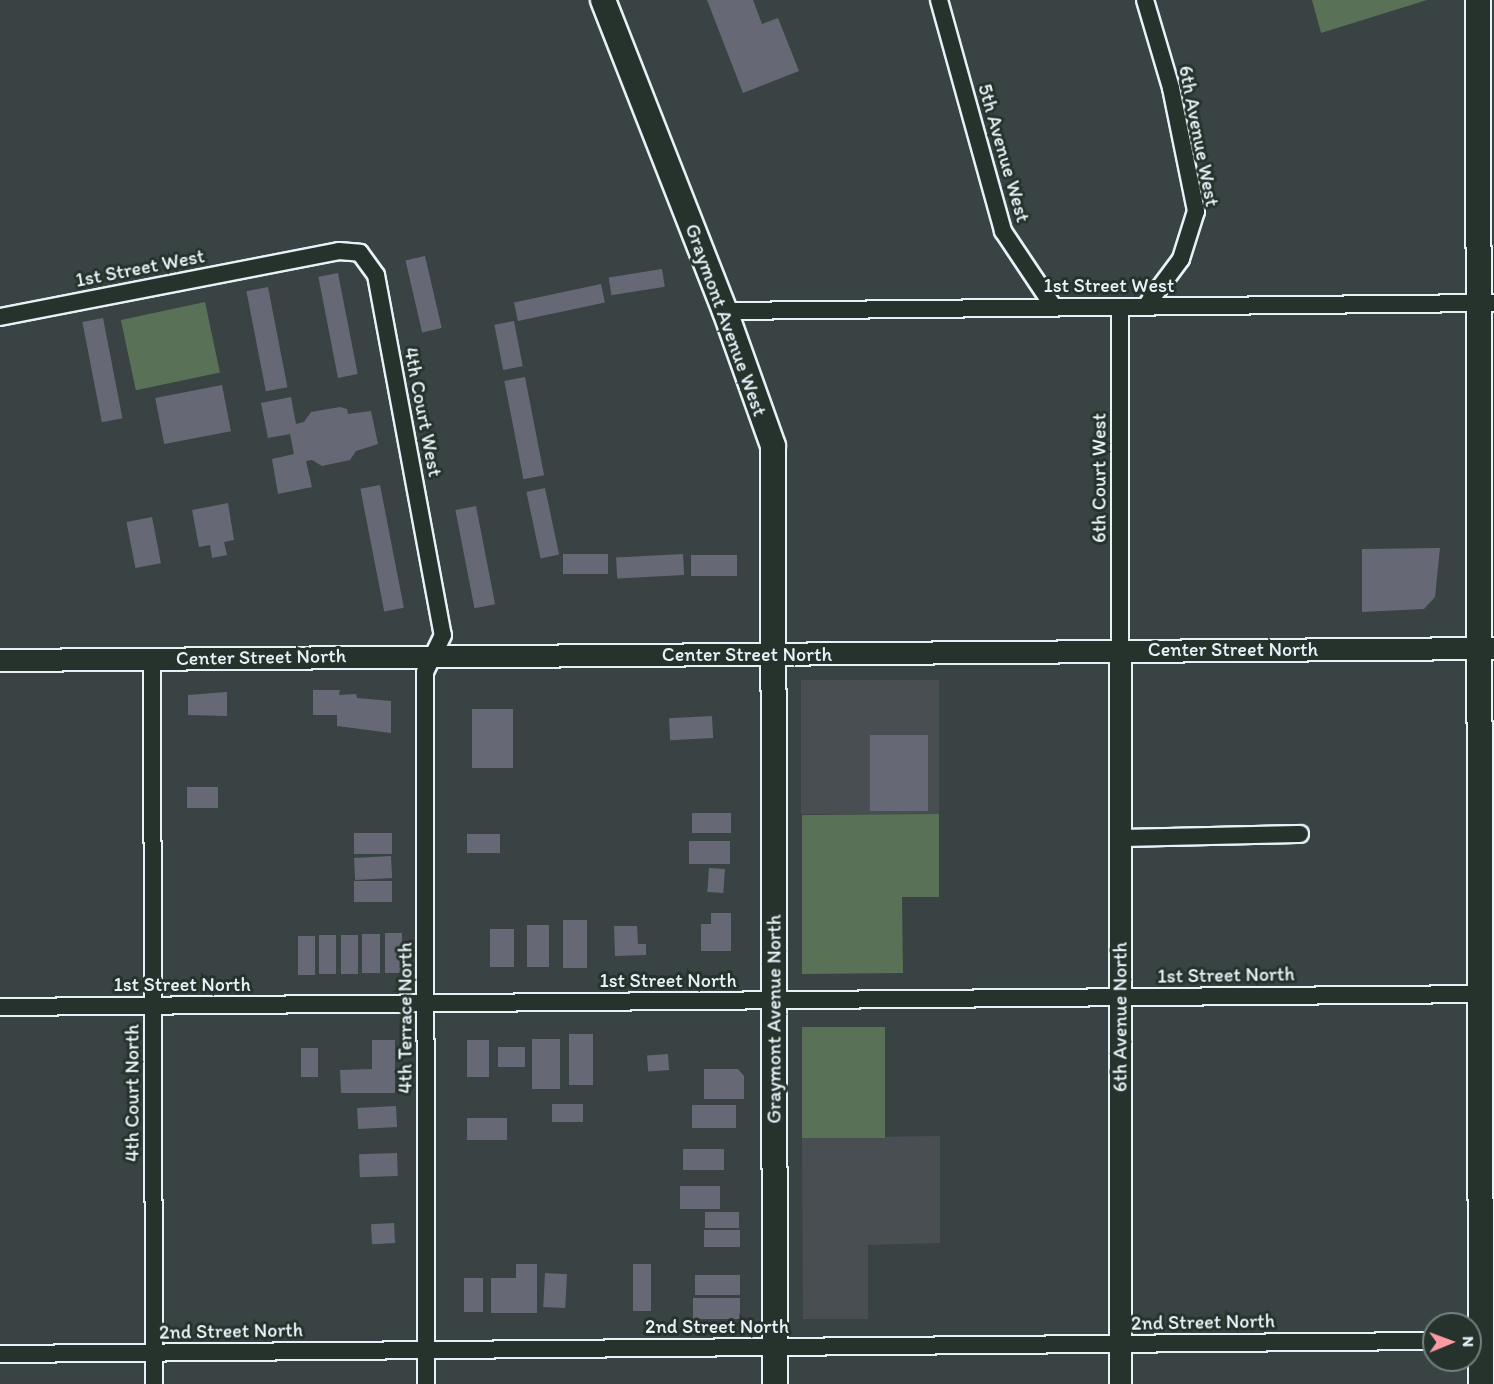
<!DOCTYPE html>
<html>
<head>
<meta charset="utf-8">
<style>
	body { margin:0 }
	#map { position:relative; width:1494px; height:1384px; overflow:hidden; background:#3a4343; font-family:Itim,sans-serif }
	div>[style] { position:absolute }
	.built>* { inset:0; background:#484e52; transform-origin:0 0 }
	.green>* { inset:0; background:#597156; transform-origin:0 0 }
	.building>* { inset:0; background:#676875; transform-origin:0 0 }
	.roads { filter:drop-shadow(2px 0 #e8f1f8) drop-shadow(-2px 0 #e8f1f8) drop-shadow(0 2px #e8f1f8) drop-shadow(0 -2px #e8f1f8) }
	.minor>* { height:16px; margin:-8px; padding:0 8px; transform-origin:8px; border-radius:8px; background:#26332d }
	.tertiary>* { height:21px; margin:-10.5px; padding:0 10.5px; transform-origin:10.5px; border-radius:10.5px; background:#26332d }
	.secondary>* { height:24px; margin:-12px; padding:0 12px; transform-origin:12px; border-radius:12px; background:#26332d }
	span { translate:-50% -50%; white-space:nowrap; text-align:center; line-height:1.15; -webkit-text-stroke:6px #26332d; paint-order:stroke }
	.street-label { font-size:20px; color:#e8f1f8 }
	.north { position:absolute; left:1422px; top:1312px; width:60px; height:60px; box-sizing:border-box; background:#26332d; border:2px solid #747f7e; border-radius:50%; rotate:89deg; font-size:16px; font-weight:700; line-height:24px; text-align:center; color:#e8f1f8 }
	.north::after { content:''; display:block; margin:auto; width:21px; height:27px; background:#ff9aa2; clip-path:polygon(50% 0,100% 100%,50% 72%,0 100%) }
</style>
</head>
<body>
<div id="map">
	<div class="built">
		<div style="left:939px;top:680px;width:134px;height:138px;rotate:90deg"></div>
		<div style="clip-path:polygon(940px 1136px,940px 1243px,868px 1245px,868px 1319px,803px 1319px,802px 1138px)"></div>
	</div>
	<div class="green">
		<div style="clip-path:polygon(1312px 0,1427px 0,1321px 33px)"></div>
		<div style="left:205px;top:302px;width:72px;height:86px;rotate:78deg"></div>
		<div style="clip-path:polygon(939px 814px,939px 897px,902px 897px,903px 973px,802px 974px,802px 815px)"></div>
		<div style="left:802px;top:1027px;width:83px;height:111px"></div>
	</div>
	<div class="building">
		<div style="clip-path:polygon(707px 0,753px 0,762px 24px,778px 18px,799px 71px,743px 93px)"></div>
		<div style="left:425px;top:256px;width:74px;height:20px;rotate:77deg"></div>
		<div style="left:662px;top:269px;width:18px;height:54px;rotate:81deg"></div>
		<div style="left:338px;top:273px;width:103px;height:20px;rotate:79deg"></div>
		<div style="left:601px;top:284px;width:19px;height:89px;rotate:78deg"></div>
		<div style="left:268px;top:287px;width:102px;height:22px;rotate:79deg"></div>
		<div style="left:103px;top:318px;width:102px;height:21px;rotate:79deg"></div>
		<div style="left:514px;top:321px;width:46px;height:20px;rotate:79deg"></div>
		<div style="left:525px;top:377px;width:100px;height:21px;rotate:79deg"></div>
		<div style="left:222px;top:385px;width:47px;height:68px;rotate:79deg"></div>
		<div style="clip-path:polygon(291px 397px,296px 424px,304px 422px,311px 412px,340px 407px,347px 409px,348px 414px,371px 411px,378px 444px,356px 451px,350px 460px,322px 466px,312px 460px,306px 461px,312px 487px,278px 494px,272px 459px,294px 454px,290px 434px,268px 438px,261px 403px)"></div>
		<div style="left:380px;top:485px;width:125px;height:20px;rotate:79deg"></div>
		<div style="left:545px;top:488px;width:68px;height:19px;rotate:78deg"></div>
		<div style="clip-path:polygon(228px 503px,234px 540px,224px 542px,227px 555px,212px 558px,210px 545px,199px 547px,192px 510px)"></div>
		<div style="left:476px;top:506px;width:100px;height:21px;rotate:79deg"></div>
		<div style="left:152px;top:517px;width:47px;height:26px;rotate:79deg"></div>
		<div style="clip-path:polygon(1440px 548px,1435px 597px,1424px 609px,1362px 612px,1362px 549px)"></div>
		<div style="left:608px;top:554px;width:20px;height:45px;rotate:90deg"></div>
		<div style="left:683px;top:554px;width:21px;height:67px;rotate:87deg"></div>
		<div style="left:691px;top:555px;width:46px;height:21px"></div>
		<div style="clip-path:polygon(313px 690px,340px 690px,339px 695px,356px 694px,357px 698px,391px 701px,391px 733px,337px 726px,337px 715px,313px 715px)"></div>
		<div style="clip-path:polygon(227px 692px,227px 716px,188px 715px,188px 695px)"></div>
		<div style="left:513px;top:709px;width:59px;height:41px;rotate:90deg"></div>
		<div style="left:712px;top:716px;width:22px;height:43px;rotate:87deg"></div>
		<div style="left:870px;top:735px;width:58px;height:76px"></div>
		<div style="left:187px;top:787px;width:31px;height:21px"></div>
		<div style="left:731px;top:813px;width:20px;height:39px;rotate:90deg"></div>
		<div style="left:392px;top:833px;width:21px;height:38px;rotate:90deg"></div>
		<div style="left:467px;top:834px;width:33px;height:19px"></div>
		<div style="left:689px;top:841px;width:41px;height:23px"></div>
		<div style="left:391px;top:856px;width:22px;height:37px;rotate:87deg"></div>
		<div style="left:709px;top:868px;width:16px;height:24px;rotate:4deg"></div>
		<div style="left:354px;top:881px;width:38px;height:21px"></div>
		<div style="clip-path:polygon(711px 913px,731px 913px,731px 951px,701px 951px,701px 924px,711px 924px)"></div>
		<div style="left:563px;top:920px;width:24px;height:48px"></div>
		<div style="left:527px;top:925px;width:22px;height:42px"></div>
		<div style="clip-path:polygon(614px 926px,637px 926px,638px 944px,646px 944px,646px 955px,615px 956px)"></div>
		<div style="left:490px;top:929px;width:24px;height:38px"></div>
		<div style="left:385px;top:933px;width:17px;height:40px"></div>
		<div style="left:362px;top:934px;width:18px;height:39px"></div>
		<div style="left:319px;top:935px;width:17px;height:39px"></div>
		<div style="left:341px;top:935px;width:17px;height:39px"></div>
		<div style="left:298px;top:936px;width:17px;height:39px"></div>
		<div style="left:569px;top:1034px;width:24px;height:51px"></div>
		<div style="left:532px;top:1039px;width:28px;height:50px"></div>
		<div style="clip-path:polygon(372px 1040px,395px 1040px,395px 1093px,341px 1093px,340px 1070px,372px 1069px)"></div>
		<div style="left:467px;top:1040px;width:22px;height:37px"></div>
		<div style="left:498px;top:1047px;width:27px;height:20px"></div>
		<div style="left:301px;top:1048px;width:17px;height:29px"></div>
		<div style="left:668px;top:1054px;width:16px;height:21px;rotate:86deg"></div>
		<div style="clip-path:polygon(704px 1069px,738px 1069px,744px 1076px,744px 1099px,704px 1099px)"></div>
		<div style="left:583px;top:1104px;width:18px;height:31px;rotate:90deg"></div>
		<div style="left:736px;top:1105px;width:23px;height:44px;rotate:90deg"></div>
		<div style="left:396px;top:1106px;width:21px;height:39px;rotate:87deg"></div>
		<div style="left:467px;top:1118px;width:40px;height:22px"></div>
		<div style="left:724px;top:1149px;width:21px;height:41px;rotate:90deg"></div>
		<div style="left:397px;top:1153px;width:23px;height:38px;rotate:88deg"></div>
		<div style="left:680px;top:1186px;width:40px;height:23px"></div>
		<div style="left:705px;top:1212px;width:34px;height:16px"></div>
		<div style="left:394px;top:1223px;width:20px;height:23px;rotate:87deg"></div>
		<div style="left:704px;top:1230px;width:36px;height:17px"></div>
		<div style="clip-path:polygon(516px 1264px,537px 1264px,537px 1313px,491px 1313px,491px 1278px,516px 1278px)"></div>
		<div style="left:651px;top:1264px;width:47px;height:18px;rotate:90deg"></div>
		<div style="left:545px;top:1273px;width:22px;height:34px;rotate:3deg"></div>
		<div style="left:695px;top:1275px;width:45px;height:20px"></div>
		<div style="left:464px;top:1278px;width:19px;height:34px"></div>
		<div style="left:693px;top:1298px;width:47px;height:21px"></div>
	</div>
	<div class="roads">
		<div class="minor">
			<div style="left:939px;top:0;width:240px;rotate:74.5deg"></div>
			<div style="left:1003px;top:231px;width:90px;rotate:56.3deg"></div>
			<div style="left:1145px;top:0;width:92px;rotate:73.5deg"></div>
			<div style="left:1171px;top:88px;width:126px;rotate:78.5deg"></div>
			<div style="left:1196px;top:211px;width:50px;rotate:107.4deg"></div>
			<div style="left:1181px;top:259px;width:59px;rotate:126.7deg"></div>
			<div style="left:1120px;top:307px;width:342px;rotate:90deg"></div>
			<div style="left:725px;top:311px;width:769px;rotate:-0.6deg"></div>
			<div style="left:0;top:317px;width:345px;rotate:-11deg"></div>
			<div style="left:339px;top:251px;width:21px;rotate:5deg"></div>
			<div style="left:360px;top:253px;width:27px;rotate:54deg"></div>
			<div style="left:376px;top:275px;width:366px;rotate:79.5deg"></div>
			<div style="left:443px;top:635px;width:41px;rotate:115.9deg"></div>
			<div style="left:425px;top:672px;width:712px;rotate:89.92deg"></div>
			<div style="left:152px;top:658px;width:726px;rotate:89.84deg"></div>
			<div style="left:1120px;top:838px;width:180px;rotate:-1.3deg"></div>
			<div style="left:0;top:1007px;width:1480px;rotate:-0.5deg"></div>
			<div style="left:0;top:1354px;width:1434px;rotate:-0.52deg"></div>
		</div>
		<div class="tertiary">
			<div style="left:1120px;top:649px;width:735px;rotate:90deg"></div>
			<div style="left:0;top:660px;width:1494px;rotate:-0.46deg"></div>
		</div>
		<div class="secondary">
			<div style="left:603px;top:0;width:334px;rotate:68.6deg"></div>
			<div style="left:725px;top:311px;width:143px;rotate:70.4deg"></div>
			<div style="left:773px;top:446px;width:938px;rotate:89.88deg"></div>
			<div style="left:1478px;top:0;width:1384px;rotate:89.88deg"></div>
		</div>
	</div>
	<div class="street-label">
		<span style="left:1199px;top:136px;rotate:79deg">6th Avenue West</span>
		<span style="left:1004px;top:153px;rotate:74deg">5th Avenue West</span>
		<span style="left:140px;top:268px;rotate:-11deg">1st Street West</span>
		<span style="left:1109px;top:285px">1st Street West</span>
		<span style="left:726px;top:320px;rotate:70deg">Graymont Avenue West</span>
		<span style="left:423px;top:412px;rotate:79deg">4th Court West</span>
		<span style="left:1099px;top:478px;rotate:-90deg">6th Court West</span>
		<span style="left:1233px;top:649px">Center Street North</span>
		<span style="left:747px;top:654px">Center Street North</span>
		<span style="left:261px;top:657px;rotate:-1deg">Center Street North</span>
		<span style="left:1226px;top:975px;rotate:-1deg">1st Street North</span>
		<span style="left:668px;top:980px">1st Street North</span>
		<span style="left:182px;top:984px">1st Street North</span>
		<span style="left:1120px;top:1017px;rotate:-90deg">6th Avenue North</span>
		<span style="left:405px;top:1018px;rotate:-90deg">4th Terrace North</span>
		<span style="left:774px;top:1019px;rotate:-90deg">Graymont Avenue North</span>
		<span style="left:132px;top:1093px;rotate:-90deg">4th Court North</span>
		<span style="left:1203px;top:1322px;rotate:-1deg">2nd Street North</span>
		<span style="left:717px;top:1326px">2nd Street North</span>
		<span style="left:231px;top:1331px;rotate:-1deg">2nd Street North</span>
	</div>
	<div class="north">N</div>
</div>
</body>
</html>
